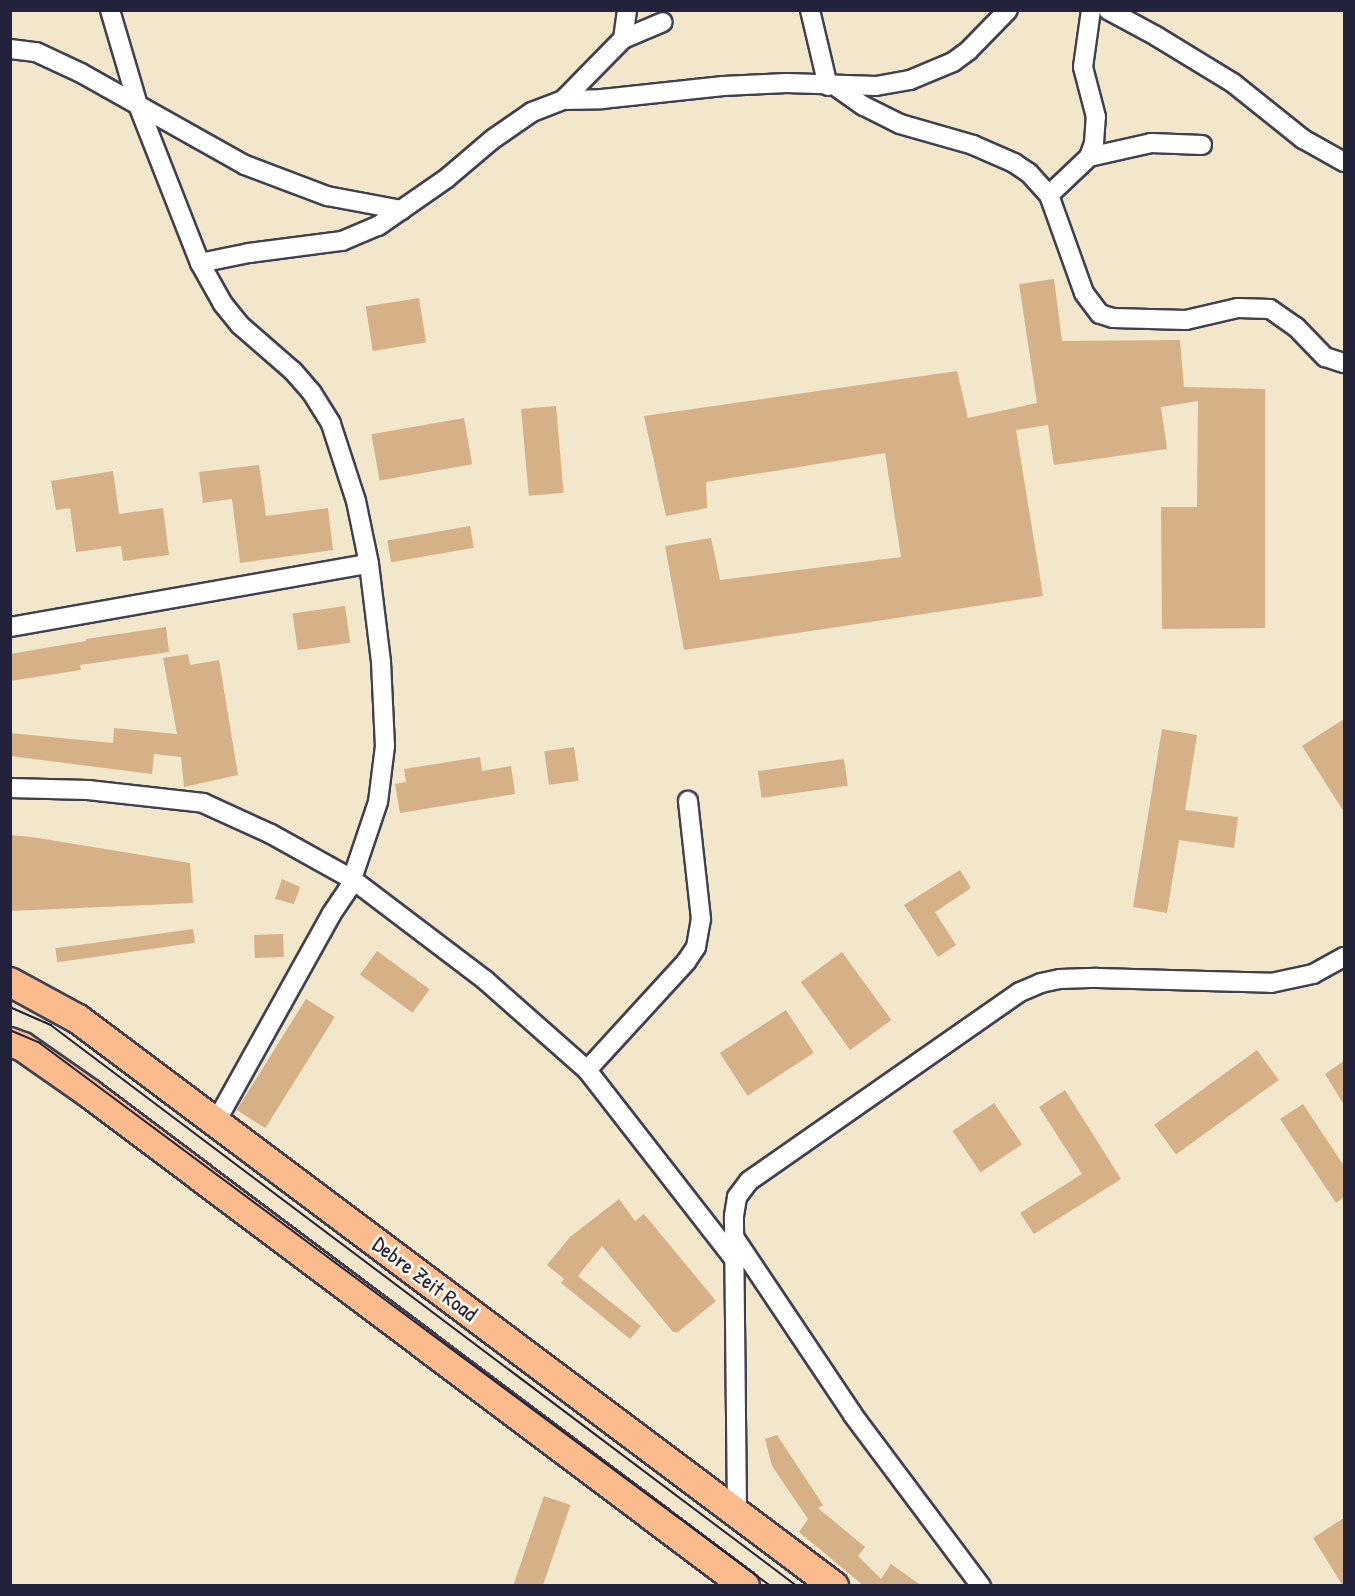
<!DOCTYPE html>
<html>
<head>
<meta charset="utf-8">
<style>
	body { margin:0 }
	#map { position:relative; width:1355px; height:1596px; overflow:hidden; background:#f2e7cb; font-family:"Patrick Hand",sans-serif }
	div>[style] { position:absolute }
	.building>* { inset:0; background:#d6b187; transform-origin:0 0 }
	.roads { filter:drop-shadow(2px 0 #414051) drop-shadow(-2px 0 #414051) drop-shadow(0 2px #414051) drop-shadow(0 -2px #414051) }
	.street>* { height:18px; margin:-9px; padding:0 9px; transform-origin:9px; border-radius:9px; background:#fff }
	.primary>* { height:28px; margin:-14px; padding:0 14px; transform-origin:14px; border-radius:14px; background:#fbbb8c }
	.tram>* { height:1.5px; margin:-0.75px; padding:0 0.75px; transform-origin:0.75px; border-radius:0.75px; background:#22223b }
	span { translate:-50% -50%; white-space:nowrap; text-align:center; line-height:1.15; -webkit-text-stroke:6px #fcf5e5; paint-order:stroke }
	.street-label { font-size:22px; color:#22223b }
	.frame { position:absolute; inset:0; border:12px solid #22223b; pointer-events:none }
</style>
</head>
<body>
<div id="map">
	<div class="building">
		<div style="clip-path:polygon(1054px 279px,1062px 341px,1180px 340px,1184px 387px,1265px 389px,1265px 628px,1162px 629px,1161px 507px,1197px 507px,1198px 401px,1161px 407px,1167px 449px,1054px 465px,1048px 425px,1016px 430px,1043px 596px,684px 650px,665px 546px,711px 538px,720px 580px,901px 557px,885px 453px,706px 482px,707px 508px,666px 516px,644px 416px,957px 371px,968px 418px,1037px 403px,1019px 284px)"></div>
		<div style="left:419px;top:298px;width:45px;height:54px;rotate:81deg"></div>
		<div style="left:556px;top:406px;width:87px;height:35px;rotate:85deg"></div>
		<div style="left:464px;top:418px;width:47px;height:94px;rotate:80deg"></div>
		<div style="clip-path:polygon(259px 465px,266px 516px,328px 508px,333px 550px,240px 563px,232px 499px,203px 503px,199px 472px)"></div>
		<div style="clip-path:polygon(113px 471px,119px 514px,163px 508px,169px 555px,123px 561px,121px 546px,76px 552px,70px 508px,56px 510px,51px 481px)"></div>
		<div style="left:470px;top:526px;width:22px;height:84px;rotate:80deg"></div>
		<div style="left:345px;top:606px;width:37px;height:53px;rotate:82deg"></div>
		<div style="clip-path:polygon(166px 627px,169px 652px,80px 665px,81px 670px,10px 681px,10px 654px,86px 641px,86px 639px)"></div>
		<div style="clip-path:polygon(188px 654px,190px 665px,219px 660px,238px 775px,184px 787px,181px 757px,154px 754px,152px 774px,10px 756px,10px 733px,113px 743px,114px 728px,177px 734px,163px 658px)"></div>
		<div style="clip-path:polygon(1344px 719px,1344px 812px,1302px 746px)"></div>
		<div style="clip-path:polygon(1162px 729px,1197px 735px,1185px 810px,1238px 817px,1234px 848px,1179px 840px,1167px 913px,1133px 907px)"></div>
		<div style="left:574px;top:747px;width:34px;height:30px;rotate:82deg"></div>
		<div style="clip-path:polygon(480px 757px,482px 771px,511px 766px,515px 794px,400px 813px,395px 784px,406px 782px,404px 769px)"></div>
		<div style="left:844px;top:759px;width:27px;height:87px;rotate:82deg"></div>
		<div style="clip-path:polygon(10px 835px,32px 837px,190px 863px,193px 903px,10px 911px)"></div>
		<div style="clip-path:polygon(960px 870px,971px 888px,935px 912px,956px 945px,938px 957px,904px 905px)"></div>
		<div style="clip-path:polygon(282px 879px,300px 887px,294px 904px,275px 899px)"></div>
		<div style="left:193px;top:929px;width:14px;height:139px;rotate:82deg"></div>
		<div style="left:283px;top:934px;width:23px;height:29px;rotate:88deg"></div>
		<div style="left:377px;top:951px;width:65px;height:29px;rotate:36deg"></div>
		<div style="left:842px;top:952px;width:84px;height:51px;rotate:54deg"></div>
		<div style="left:306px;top:999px;width:34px;height:131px;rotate:32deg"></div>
		<div style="left:786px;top:1010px;width:51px;height:79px;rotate:57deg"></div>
		<div style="left:1257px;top:1050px;width:37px;height:127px;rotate:54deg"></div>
		<div style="clip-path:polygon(1344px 1061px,1344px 1105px,1325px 1074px)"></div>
		<div style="clip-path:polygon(1065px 1090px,1121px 1179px,1034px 1234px,1020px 1213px,1082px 1174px,1039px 1107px)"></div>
		<div style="left:994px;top:1103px;width:50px;height:50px;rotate:56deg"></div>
		<div style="clip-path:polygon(1303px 1104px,1344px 1166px,1344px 1197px,1336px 1203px,1280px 1119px)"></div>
		<div style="clip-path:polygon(619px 1199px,635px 1221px,644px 1214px,716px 1301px,678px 1332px,673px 1332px,602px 1246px,578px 1276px,641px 1326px,630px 1339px,561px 1283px,564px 1279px,547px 1265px,570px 1237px)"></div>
		<div style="clip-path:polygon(777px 1435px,823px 1505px,818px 1508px,865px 1547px,858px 1556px,881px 1579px,891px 1564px,922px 1586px,864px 1586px,799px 1532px,808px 1519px,772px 1466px,765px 1439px)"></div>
		<div style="left:544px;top:1496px;width:28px;height:96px;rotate:19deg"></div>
		<div style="clip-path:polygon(1344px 1518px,1344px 1586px,1343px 1586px,1313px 1538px)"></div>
	</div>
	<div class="roads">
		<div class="street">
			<div style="left:110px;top:10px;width:99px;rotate:73.6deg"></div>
			<div style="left:138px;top:105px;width:170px;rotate:68.6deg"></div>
			<div style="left:200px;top:263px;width:47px;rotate:60.7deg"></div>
			<div style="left:223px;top:304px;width:27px;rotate:51deg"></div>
			<div style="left:240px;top:325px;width:70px;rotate:41deg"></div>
			<div style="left:293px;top:371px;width:29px;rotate:49deg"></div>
			<div style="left:312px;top:393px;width:36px;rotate:58deg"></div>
			<div style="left:331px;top:424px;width:81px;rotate:72deg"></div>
			<div style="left:356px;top:501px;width:64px;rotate:78.3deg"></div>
			<div style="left:369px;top:564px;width:99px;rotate:83deg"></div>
			<div style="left:381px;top:662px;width:84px;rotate:87.3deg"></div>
			<div style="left:385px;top:746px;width:56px;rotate:97.1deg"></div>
			<div style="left:378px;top:802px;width:91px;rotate:108.6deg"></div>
			<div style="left:349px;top:888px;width:32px;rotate:124deg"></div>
			<div style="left:331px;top:915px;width:238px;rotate:119.1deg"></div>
			<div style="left:810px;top:10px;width:78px;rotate:76.7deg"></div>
			<div style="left:1108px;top:10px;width:55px;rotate:28.4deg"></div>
			<div style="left:1156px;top:36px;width:90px;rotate:31.4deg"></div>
			<div style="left:1233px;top:83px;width:90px;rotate:38.7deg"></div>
			<div style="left:1303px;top:139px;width:47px;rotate:29.3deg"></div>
			<div style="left:623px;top:39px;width:29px;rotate:-82deg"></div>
			<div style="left:10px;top:49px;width:26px;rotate:7deg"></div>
			<div style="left:36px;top:52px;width:50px;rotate:25deg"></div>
			<div style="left:81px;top:73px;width:188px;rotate:29.3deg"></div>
			<div style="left:245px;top:165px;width:88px;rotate:20.7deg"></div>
			<div style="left:327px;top:196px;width:76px;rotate:10.6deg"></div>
			<div style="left:835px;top:86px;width:35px;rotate:35deg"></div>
			<div style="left:864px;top:106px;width:40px;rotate:26.6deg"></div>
			<div style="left:900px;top:124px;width:76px;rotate:16deg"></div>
			<div style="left:973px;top:145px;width:45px;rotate:23.7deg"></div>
			<div style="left:1014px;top:163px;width:18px;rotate:34deg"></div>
			<div style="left:1029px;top:173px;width:30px;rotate:48deg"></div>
			<div style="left:1049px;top:195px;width:104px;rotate:70.3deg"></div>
			<div style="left:1084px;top:293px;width:26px;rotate:53deg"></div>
			<div style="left:1100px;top:314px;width:14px;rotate:17deg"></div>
			<div style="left:1113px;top:318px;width:73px;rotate:1.6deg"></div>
			<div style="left:1186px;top:320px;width:53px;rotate:-13deg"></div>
			<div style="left:1238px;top:308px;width:32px;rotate:2deg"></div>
			<div style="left:1270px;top:309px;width:32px;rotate:35deg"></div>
			<div style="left:1296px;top:327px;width:42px;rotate:46deg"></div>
			<div style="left:1325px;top:357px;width:20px;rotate:18deg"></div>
			<div style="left:563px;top:100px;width:86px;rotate:-45.5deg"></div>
			<div style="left:623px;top:39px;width:43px;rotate:-23deg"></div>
			<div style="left:1089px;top:157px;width:64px;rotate:-12.7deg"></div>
			<div style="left:1151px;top:143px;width:51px;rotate:2.2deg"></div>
			<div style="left:1049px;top:195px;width:55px;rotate:-43.5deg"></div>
			<div style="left:1089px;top:157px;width:15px;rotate:-70deg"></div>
			<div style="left:1094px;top:143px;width:26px;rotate:-86deg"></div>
			<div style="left:1096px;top:117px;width:52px;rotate:-104.6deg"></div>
			<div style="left:1083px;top:67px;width:58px;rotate:-82deg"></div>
			<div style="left:200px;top:263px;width:50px;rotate:-11.5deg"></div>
			<div style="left:249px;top:253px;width:94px;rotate:-7.4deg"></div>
			<div style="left:342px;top:241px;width:39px;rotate:-23deg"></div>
			<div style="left:378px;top:226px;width:84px;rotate:-34.8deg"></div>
			<div style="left:447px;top:178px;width:60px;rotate:-40.3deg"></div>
			<div style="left:493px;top:139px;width:47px;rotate:-34.7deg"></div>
			<div style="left:532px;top:112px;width:33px;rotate:-21deg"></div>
			<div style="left:563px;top:100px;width:39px;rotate:-1deg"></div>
			<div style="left:602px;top:99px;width:122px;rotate:-6.1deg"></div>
			<div style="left:723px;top:86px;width:64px;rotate:-2.7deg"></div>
			<div style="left:787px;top:83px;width:89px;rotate:1.9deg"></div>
			<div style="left:876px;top:86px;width:35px;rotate:-10deg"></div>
			<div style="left:910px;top:80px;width:47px;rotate:-22.7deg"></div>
			<div style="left:953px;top:62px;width:19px;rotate:-36deg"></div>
			<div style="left:968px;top:51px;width:57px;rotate:-45.7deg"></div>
			<div style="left:10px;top:627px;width:364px;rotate:-10deg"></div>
			<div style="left:10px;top:788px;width:78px;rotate:1.5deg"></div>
			<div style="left:88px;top:790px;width:116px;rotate:6.4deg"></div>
			<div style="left:203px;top:803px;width:75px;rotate:24.5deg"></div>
			<div style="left:271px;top:834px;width:93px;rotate:29.1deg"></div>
			<div style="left:352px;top:879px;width:167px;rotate:37.2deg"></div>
			<div style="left:485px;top:980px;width:136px;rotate:41.4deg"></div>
			<div style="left:587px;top:1070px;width:241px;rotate:52.1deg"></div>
			<div style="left:587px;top:1070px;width:147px;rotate:-47.5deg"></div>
			<div style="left:686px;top:962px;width:18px;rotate:-56deg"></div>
			<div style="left:696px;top:947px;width:28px;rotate:-80deg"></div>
			<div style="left:701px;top:919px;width:119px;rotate:-96.3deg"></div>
			<div style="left:734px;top:1237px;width:214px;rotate:56.2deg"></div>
			<div style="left:853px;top:1415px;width:214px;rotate:53.2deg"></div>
			<div style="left:737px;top:1511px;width:295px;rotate:-90.6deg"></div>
			<div style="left:734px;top:1216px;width:19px;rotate:-81deg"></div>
			<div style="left:737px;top:1197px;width:20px;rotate:-53deg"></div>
			<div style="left:749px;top:1181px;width:330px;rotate:-34.9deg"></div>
			<div style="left:1020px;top:992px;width:23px;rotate:-23deg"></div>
			<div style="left:1041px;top:983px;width:19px;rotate:-12deg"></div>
			<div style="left:1060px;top:979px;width:37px;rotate:-2deg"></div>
			<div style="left:1097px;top:978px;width:174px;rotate:1.6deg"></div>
			<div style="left:1271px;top:983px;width:43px;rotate:-12.1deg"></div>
			<div style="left:1313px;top:974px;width:35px;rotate:-29deg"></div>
		</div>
		<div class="primary">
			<div style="left:10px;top:982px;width:77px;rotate:28.6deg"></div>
			<div style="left:78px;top:1019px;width:945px;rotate:36.87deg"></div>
			<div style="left:10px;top:1042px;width:14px;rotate:21deg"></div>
			<div style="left:23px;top:1047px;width:82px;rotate:35deg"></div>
			<div style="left:90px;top:1094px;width:819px;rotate:36.91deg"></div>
		</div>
	</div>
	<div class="tram">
		<div style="left:10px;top:1007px;width:45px;rotate:23.7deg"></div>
		<div style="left:51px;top:1025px;width:933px;rotate:36.94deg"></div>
		<div style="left:10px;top:1030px;width:33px;rotate:23deg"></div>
		<div style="left:40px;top:1043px;width:911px;rotate:36.61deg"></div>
	</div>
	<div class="street-label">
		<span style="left:425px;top:1279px;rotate:37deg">Debre Zeit Road</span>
	</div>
	<div class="frame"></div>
</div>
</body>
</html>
